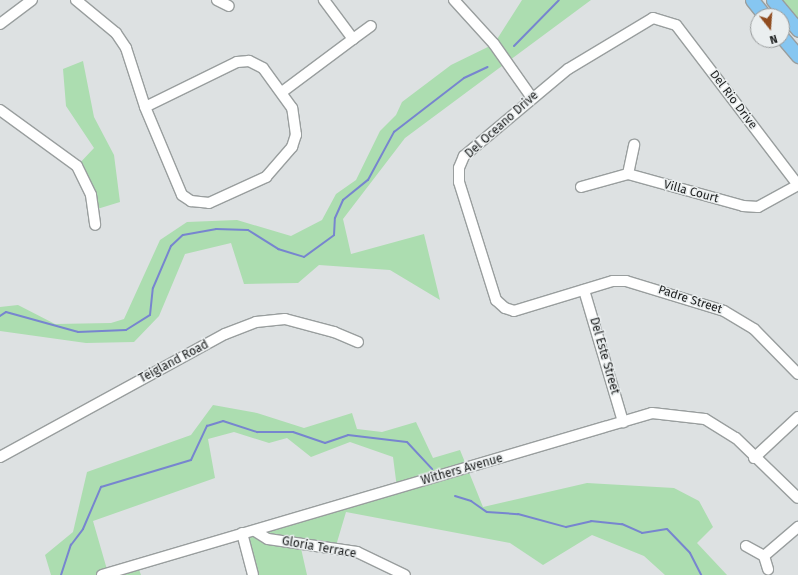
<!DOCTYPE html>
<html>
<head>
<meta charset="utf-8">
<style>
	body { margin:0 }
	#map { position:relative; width:798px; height:575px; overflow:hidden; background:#dde1e2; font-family:"Fira Sans",sans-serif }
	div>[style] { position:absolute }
	.green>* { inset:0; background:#acddb0 }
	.stream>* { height:2px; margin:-1px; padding:0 1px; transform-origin:1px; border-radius:1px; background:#7785cf }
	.roads { filter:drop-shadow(1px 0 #999e9e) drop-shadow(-1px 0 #999e9e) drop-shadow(0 1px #999e9e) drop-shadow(0 -1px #999e9e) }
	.minor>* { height:10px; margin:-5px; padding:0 5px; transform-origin:5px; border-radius:5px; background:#fff }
	.major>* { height:13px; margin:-6.5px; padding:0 6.5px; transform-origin:6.5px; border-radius:6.5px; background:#86c6f1 }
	span { translate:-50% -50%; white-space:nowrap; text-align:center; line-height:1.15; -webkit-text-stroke:3px #eaeeef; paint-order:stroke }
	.street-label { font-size:12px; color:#1d1f1f }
	.north { position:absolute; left:750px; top:8px; width:40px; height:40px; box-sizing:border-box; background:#eaeeef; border:1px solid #989b9c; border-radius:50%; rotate:163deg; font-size:11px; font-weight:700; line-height:16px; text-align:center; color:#1d1f1f }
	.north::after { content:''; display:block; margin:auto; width:14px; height:18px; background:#904c1f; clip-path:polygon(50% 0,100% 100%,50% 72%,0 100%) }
</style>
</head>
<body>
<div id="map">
	<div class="green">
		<div style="clip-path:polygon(522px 0,591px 0,405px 138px,343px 219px,351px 254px,424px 234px,440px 300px,390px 270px,319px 265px,298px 283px,244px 284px,231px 243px,185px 254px,159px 316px,134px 342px,86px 343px,0 331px,0 307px,18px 305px,55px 324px,111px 323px,124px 319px,160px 240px,187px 222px,237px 220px,291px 236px,322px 220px,336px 194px,356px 180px,380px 131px,396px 115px,402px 102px,451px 65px,494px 44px)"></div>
		<div style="clip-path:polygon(773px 0,798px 0,798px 30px)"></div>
		<div style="clip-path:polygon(83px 61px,94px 117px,114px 155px,120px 202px,94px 210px,77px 166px,94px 148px,66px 106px,63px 69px)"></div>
		<div style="clip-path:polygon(213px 405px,257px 413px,304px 428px,352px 413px,357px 429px,382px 432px,416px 422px,433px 458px,460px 450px,483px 507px,587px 483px,674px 488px,699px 501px,713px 527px,697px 543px,727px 575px,665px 575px,644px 556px,592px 535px,543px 565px,510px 543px,346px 512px,335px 549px,300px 544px,307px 575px,253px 575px,242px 533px,397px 488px,393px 457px,350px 442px,311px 457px,287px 438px,269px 443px,234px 432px,208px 439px,215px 478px,93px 521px,108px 573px,137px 564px,141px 575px,51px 575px,45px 555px,73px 532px,87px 472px,191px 435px)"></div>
	</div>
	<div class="stream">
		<div style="left:514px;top:46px;width:64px;rotate:-45.6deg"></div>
		<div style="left:0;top:316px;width:7px;rotate:-34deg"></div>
		<div style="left:6px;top:312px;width:75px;rotate:15.5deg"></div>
		<div style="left:78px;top:332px;width:48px;rotate:-2.4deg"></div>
		<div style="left:126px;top:330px;width:28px;rotate:-32deg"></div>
		<div style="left:150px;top:315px;width:27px;rotate:-84deg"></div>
		<div style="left:153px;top:288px;width:46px;rotate:-66.8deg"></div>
		<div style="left:171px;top:246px;width:16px;rotate:-43deg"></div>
		<div style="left:183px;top:235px;width:34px;rotate:-10deg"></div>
		<div style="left:216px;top:229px;width:32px;rotate:2deg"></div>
		<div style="left:248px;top:230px;width:36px;rotate:32deg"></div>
		<div style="left:278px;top:249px;width:27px;rotate:17deg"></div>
		<div style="left:304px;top:257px;width:37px;rotate:-36deg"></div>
		<div style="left:334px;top:235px;width:17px;rotate:-87deg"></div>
		<div style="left:335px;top:218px;width:20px;rotate:-66deg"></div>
		<div style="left:343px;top:200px;width:32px;rotate:-39deg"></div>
		<div style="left:368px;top:180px;width:55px;rotate:-61.6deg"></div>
		<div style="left:394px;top:132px;width:88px;rotate:-37.6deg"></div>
		<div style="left:464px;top:78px;width:26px;rotate:-25deg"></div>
		<div style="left:455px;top:496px;width:17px;rotate:17deg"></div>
		<div style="left:471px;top:501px;width:19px;rotate:35deg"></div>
		<div style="left:487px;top:512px;width:31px;rotate:4deg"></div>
		<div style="left:518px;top:514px;width:50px;rotate:15.2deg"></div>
		<div style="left:566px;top:527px;width:26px;rotate:-13deg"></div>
		<div style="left:591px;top:521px;width:31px;rotate:6deg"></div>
		<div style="left:622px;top:524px;width:22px;rotate:24deg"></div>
		<div style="left:642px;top:533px;width:25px;rotate:-9deg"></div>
		<div style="left:667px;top:529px;width:33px;rotate:46deg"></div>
		<div style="left:690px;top:553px;width:25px;rotate:63deg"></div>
		<div style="left:61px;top:575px;width:32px;rotate:-72deg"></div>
		<div style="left:71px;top:545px;width:20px;rotate:-53deg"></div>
		<div style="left:83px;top:529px;width:46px;rotate:-66.8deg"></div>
		<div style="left:101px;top:487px;width:94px;rotate:-16.7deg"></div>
		<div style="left:191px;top:460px;width:38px;rotate:-65deg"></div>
		<div style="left:207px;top:426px;width:17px;rotate:-17deg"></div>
		<div style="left:223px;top:421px;width:36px;rotate:18deg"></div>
		<div style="left:257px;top:432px;width:36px"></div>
		<div style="left:293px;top:432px;width:34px;rotate:19deg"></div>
		<div style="left:325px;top:443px;width:24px;rotate:-19deg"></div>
		<div style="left:348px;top:435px;width:59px;rotate:6.8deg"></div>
		<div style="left:407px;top:442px;width:37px;rotate:47deg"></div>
	</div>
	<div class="roads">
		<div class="minor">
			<div style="left:76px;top:0;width:52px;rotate:39.5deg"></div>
			<div style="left:116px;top:33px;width:18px;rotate:56deg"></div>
			<div style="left:126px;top:48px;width:62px;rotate:72.1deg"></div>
			<div style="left:145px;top:107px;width:95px;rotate:67.2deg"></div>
			<div style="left:182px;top:195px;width:11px;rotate:34deg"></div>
			<div style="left:191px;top:201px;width:18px;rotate:6deg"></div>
			<div style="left:209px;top:203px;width:63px;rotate:-24.5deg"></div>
			<div style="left:266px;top:177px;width:40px;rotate:-49deg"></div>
			<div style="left:292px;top:147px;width:13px;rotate:-72deg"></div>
			<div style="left:296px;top:135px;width:27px;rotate:-98deg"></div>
			<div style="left:292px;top:108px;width:49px;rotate:-125.9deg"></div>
			<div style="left:263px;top:68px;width:16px;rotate:-153deg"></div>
			<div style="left:249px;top:61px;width:12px;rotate:175deg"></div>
			<div style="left:237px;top:62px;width:102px;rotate:153.9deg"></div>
			<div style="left:217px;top:0;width:13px;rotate:27deg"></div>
			<div style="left:454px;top:0;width:59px;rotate:47.7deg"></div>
			<div style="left:494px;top:44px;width:66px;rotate:54.9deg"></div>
			<div style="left:0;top:24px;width:40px;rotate:-37deg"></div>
			<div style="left:353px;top:39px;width:22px;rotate:-36deg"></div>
			<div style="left:282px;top:92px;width:89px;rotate:-36.7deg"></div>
			<div style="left:353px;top:39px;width:49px;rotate:-126.6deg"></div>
			<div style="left:0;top:110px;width:95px;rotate:36deg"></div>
			<div style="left:77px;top:166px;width:32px;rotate:64deg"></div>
			<div style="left:91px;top:195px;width:30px;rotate:82deg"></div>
			<div style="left:628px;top:174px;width:30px;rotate:-78deg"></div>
			<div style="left:798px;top:185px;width:201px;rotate:-127.3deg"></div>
			<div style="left:676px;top:25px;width:24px;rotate:-163deg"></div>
			<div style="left:653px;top:18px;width:99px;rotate:149deg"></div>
			<div style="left:568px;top:69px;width:136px;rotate:140.1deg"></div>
			<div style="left:464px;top:156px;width:13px;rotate:113deg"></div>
			<div style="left:459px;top:168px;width:14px;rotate:90deg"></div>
			<div style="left:459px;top:182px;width:124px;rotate:72.6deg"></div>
			<div style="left:496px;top:300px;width:12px;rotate:42deg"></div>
			<div style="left:505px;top:308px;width:9px;rotate:18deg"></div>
			<div style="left:514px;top:311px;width:103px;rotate:-16.9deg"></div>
			<div style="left:613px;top:281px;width:13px"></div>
			<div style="left:626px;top:281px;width:102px;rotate:17deg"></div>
			<div style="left:724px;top:311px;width:35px;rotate:31deg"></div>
			<div style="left:754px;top:329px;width:63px;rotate:45.6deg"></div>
			<div style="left:581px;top:187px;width:49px;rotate:-15.5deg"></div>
			<div style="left:628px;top:174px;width:119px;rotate:15.5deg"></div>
			<div style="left:743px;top:206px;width:15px;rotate:4deg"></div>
			<div style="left:758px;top:207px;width:46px;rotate:-28.8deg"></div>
			<div style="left:584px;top:290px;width:138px;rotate:73.5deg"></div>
			<div style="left:0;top:457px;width:256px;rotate:-28.7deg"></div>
			<div style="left:225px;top:334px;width:33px;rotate:-21deg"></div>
			<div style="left:256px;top:322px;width:29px;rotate:-6deg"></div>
			<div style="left:285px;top:319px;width:51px;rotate:14.9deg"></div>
			<div style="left:334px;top:332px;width:26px;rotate:23deg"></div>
			<div style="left:754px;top:458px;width:60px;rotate:-43deg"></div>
			<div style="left:255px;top:531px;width:15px;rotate:32deg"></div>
			<div style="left:268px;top:539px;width:90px;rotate:8.3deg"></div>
			<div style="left:357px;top:552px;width:53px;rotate:25.6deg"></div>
			<div style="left:242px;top:533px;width:43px;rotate:75.3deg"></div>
			<div style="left:746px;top:546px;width:21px;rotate:29deg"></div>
			<div style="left:764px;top:556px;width:14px;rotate:73deg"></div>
			<div style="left:764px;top:556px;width:45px;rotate:-40.5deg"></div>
			<div style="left:102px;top:575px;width:573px;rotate:-16.41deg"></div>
			<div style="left:652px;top:413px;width:53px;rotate:6.5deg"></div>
			<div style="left:705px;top:419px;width:36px;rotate:32deg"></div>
			<div style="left:736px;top:438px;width:86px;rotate:44.1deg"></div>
		</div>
		<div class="major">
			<div style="left:752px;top:0;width:21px;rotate:51deg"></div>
			<div style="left:773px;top:0;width:39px;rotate:50deg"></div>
			<div style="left:782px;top:37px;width:25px;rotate:50deg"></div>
		</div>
	</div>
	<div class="street-label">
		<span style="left:733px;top:100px;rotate:53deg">Del Rio Drive</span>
		<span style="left:502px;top:125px;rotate:-42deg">Del Oceano Drive</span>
		<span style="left:691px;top:192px;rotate:15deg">Villa Court</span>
		<span style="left:690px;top:300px;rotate:18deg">Padre Street</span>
		<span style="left:604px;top:356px;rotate:74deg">Del Este Street</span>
		<span style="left:174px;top:362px;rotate:-28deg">Teigland Road</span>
		<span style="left:462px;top:470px;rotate:-16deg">Withers Avenue</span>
		<span style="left:319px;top:548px;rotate:10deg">Gloria Terrace</span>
	</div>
	<div class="north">N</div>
</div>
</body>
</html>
